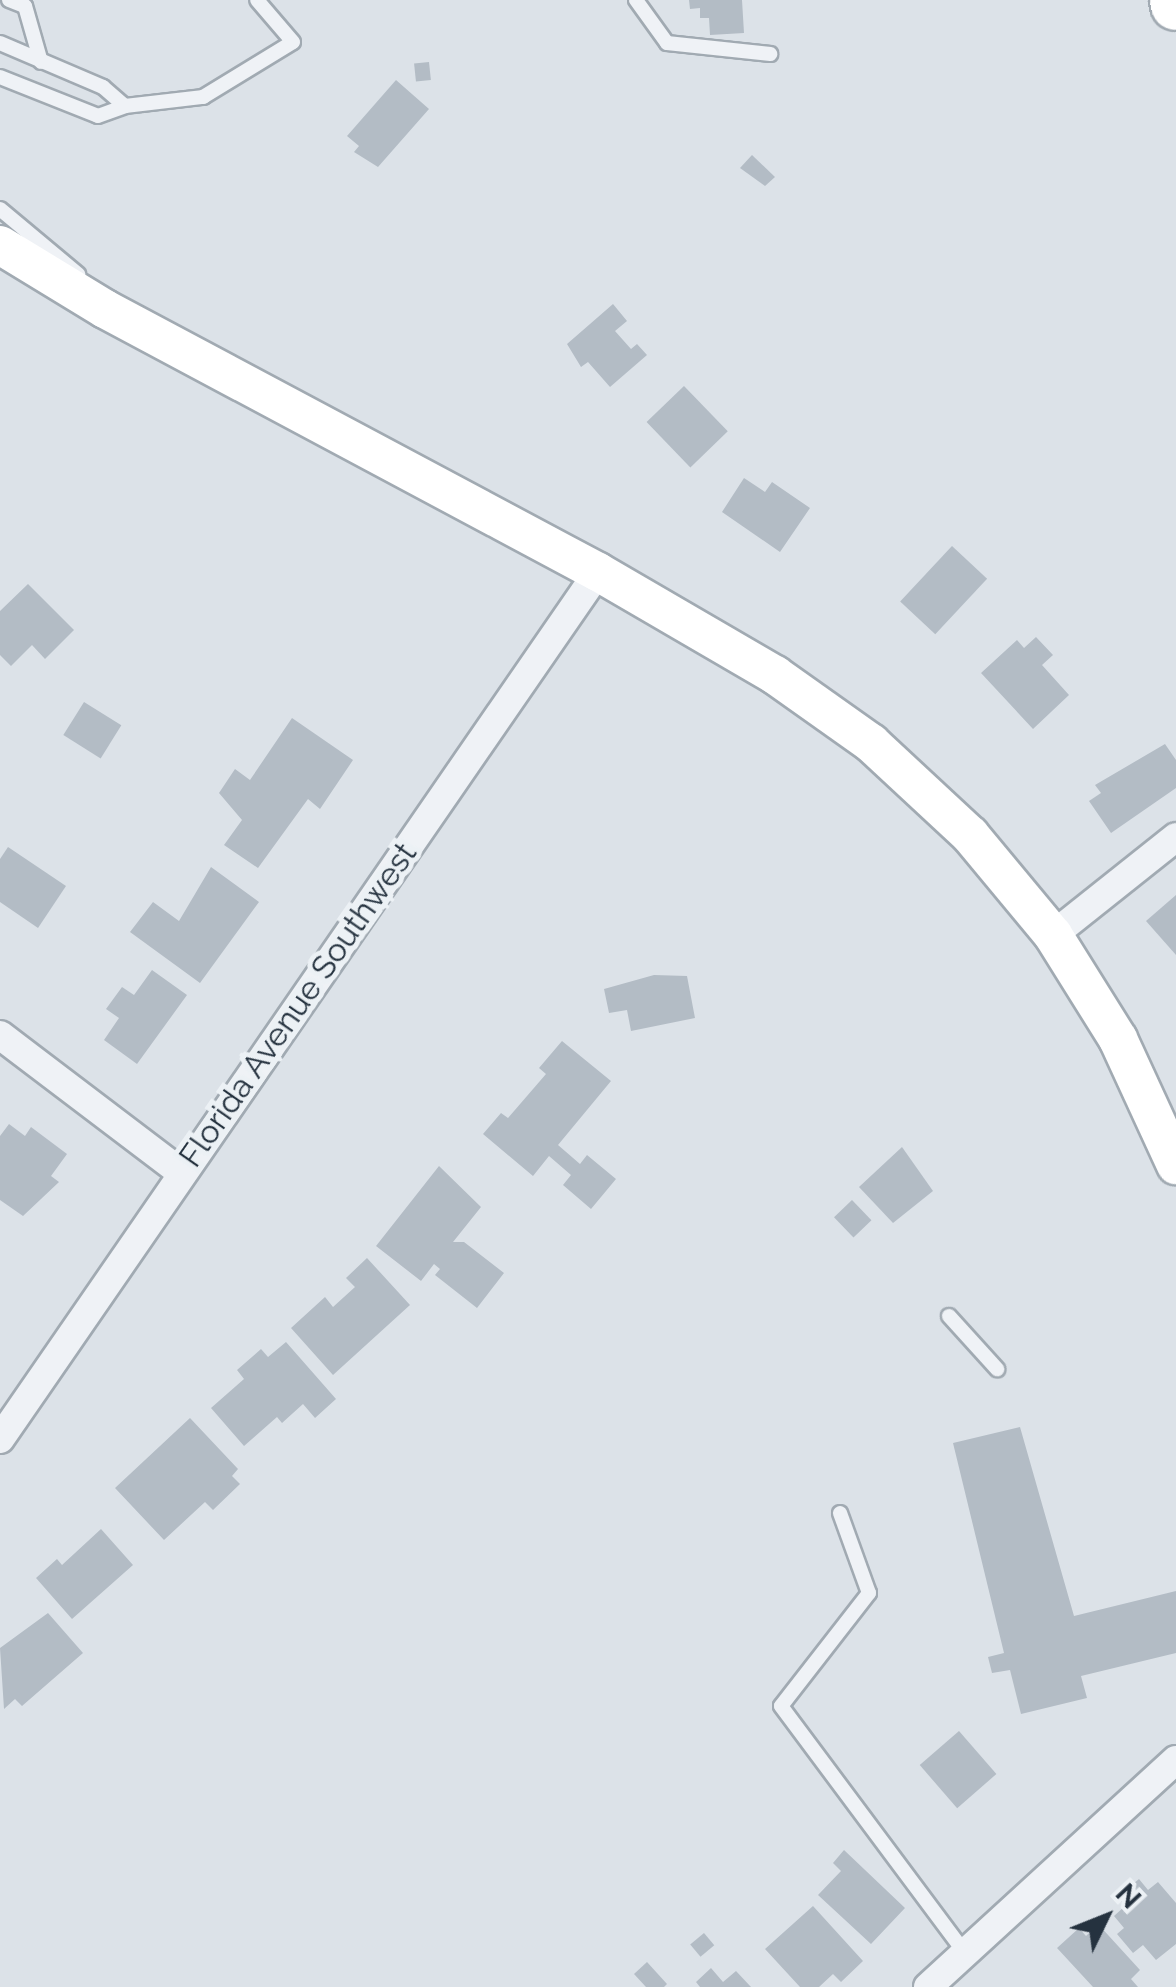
<!DOCTYPE html>
<html>
<head>
<meta charset="utf-8">
<style>
	body { margin:0 }
	#map { position:relative; width:1176px; height:1987px; overflow:hidden; background:#dce2e8; font-family:Raleway,sans-serif }
	div>[style] { position:absolute }
	.building>* { inset:0; background:#b3bcc5; transform-origin:0 0 }
	.roads { filter:drop-shadow(2px 0 #a1aab2) drop-shadow(-2px 0 #a1aab2) drop-shadow(0 2px #a1aab2) drop-shadow(0 -2px #a1aab2) }
	.lane>* { height:14px; margin:-7px; padding:0 7px; transform-origin:7px; border-radius:7px; background:#eff2f6 }
	.street>* { height:28px; margin:-14px; padding:0 14px; transform-origin:14px; border-radius:14px; background:#eff2f6 }
	.secondary>* { height:38px; margin:-19px; padding:0 19px; transform-origin:19px; border-radius:19px; background:#fff }
	.highway>* { height:50px; margin:-25px; padding:0 25px; transform-origin:25px; border-radius:25px; background:#fff }
	span { translate:-50% -50%; white-space:nowrap; text-align:center; line-height:1.15; -webkit-text-stroke:10px #ecf1f5; paint-order:stroke }
	.street-label { font-size:32px; color:#25323f }
	.north { position:absolute; left:1056px; top:1867px; width:100px; height:100px; -webkit-text-stroke:8px #ecf1f5; paint-order:stroke; rotate:47deg; font-size:28px; font-weight:700; line-height:40px; text-align:center; color:#25323f }
	.north::after { content:''; display:block; margin:auto; width:35px; height:45px; background:#25323f; clip-path:polygon(50% 0,100% 100%,50% 72%,0 100%) }
</style>
</head>
<body>
<div id="map">
	<div class="building">
		<div style="clip-path:polygon(689px 0,742px 0,744px 33px,710px 35px,709px 18px,700px 18px,700px 8px,690px 9px)"></div>
		<div style="left:429px;top:62px;width:18px;height:15px;rotate:84deg"></div>
		<div style="clip-path:polygon(396px 80px,429px 109px,378px 167px,354px 152px,359px 146px,347px 136px)"></div>
		<div style="clip-path:polygon(752px 155px,775px 177px,765px 186px,740px 168px)"></div>
		<div style="clip-path:polygon(613px 304px,627px 321px,615px 331px,631px 349px,637px 344px,647px 355px,610px 387px,588px 362px,581px 367px,567px 344px)"></div>
		<div style="left:684px;top:386px;width:63px;height:52px;rotate:46deg"></div>
		<div style="clip-path:polygon(744px 478px,765px 492px,772px 482px,810px 508px,780px 552px,722px 512px)"></div>
		<div style="left:952px;top:546px;width:48px;height:76px;rotate:43deg"></div>
		<div style="clip-path:polygon(28px 584px,74px 630px,45px 659px,32px 645px,11px 666px,0 655px,0 611px)"></div>
		<div style="clip-path:polygon(1036px 637px,1053px 655px,1042px 665px,1069px 695px,1033px 729px,981px 673px,1017px 640px,1024px 648px)"></div>
		<div style="left:84px;top:702px;width:44px;height:39px;rotate:32deg"></div>
		<div style="clip-path:polygon(292px 718px,353px 760px,320px 809px,308px 799px,258px 868px,224px 845px,242px 820px,219px 793px,235px 769px,250px 780px)"></div>
		<div style="clip-path:polygon(1165px 744px,1176px 760px,1176px 788px,1111px 833px,1089px 801px,1101px 793px,1095px 785px)"></div>
		<div style="clip-path:polygon(8px 847px,66px 886px,38px 928px,0 902px,0 859px)"></div>
		<div style="clip-path:polygon(211px 867px,259px 902px,200px 983px,130px 932px,153px 902px,179px 921px)"></div>
		<div style="clip-path:polygon(1176px 895px,1176px 955px,1146px 921px)"></div>
		<div style="clip-path:polygon(152px 970px,187px 995px,137px 1064px,104px 1040px,119px 1018px,106px 1009px,122px 987px,134px 995px)"></div>
		<div style="clip-path:polygon(654px 975px,687px 976px,695px 1018px,631px 1031px,627px 1010px,609px 1013px,604px 989px)"></div>
		<div style="clip-path:polygon(562px 1041px,611px 1081px,558px 1145px,580px 1164px,587px 1155px,616px 1179px,591px 1209px,563px 1185px,571px 1175px,549px 1156px,533px 1176px,483px 1134px,501px 1113px,508px 1118px,546px 1074px,539px 1068px)"></div>
		<div style="clip-path:polygon(9px 1124px,25px 1136px,31px 1127px,67px 1154px,51px 1176px,59px 1182px,23px 1216px,0 1200px,0 1136px)"></div>
		<div style="clip-path:polygon(902px 1147px,933px 1191px,893px 1223px,859px 1187px)"></div>
		<div style="clip-path:polygon(439px 1166px,481px 1207px,453px 1242px,464px 1242px,504px 1273px,477px 1308px,435px 1275px,440px 1269px,434px 1264px,421px 1281px,376px 1246px)"></div>
		<div style="left:852px;top:1200px;width:28px;height:25px;rotate:46deg"></div>
		<div style="clip-path:polygon(367px 1258px,410px 1305px,333px 1375px,291px 1328px,325px 1297px,333px 1307px,355px 1287px,346px 1278px)"></div>
		<div style="clip-path:polygon(286px 1342px,336px 1399px,315px 1418px,303px 1404px,282px 1423px,277px 1417px,244px 1446px,211px 1408px,244px 1379px,237px 1370px,261px 1349px,268px 1357px)"></div>
		<div style="clip-path:polygon(190px 1418px,238px 1469px,232px 1476px,240px 1484px,213px 1510px,205px 1502px,164px 1540px,115px 1488px)"></div>
		<div style="clip-path:polygon(1020px 1427px,1074px 1616px,1176px 1591px,1176px 1653px,1081px 1676px,1087px 1698px,1021px 1714px,1010px 1670px,992px 1673px,988px 1657px,1004px 1653px,953px 1443px)"></div>
		<div style="clip-path:polygon(101px 1529px,133px 1565px,72px 1619px,36px 1578px,57px 1559px,62px 1565px)"></div>
		<div style="clip-path:polygon(48px 1613px,83px 1653px,22px 1706px,15px 1699px,4px 1709px,0 1648px)"></div>
		<div style="left:959px;top:1731px;width:57px;height:52px;rotate:49deg"></div>
		<div style="clip-path:polygon(844px 1850px,905px 1908px,871px 1944px,818px 1895px,841px 1871px,833px 1863px)"></div>
		<div style="clip-path:polygon(1139px 1879px,1148px 1890px,1158px 1882px,1176px 1903px,1176px 1944px,1156px 1960px,1143px 1945px,1133px 1953px,1117px 1934px,1124px 1928px,1114px 1916px,1125px 1906px,1117px 1897px)"></div>
		<div style="clip-path:polygon(813px 1906px,863px 1961px,841px 1982px,833px 1974px,819px 1987px,800px 1987px,765px 1949px)"></div>
		<div style="clip-path:polygon(1098px 1924px,1140px 1970px,1131px 1979px,1138px 1987px,1093px 1987px,1057px 1948px,1079px 1928px,1086px 1936px)"></div>
		<div style="left:704px;top:1933px;width:16px;height:18px;rotate:50deg"></div>
		<div style="clip-path:polygon(647px 1962px,667px 1984px,664px 1987px,646px 1987px,634px 1974px)"></div>
		<div style="clip-path:polygon(711px 1968px,723px 1982px,736px 1971px,751px 1987px,700px 1987px,696px 1982px)"></div>
	</div>
	<div class="roads">
		<div class="lane">
			<div style="left:9px;top:0;width:17px;rotate:21deg"></div>
			<div style="left:25px;top:6px;width:58px;rotate:74.1deg"></div>
			<div style="left:636px;top:0;width:53px;rotate:54.2deg"></div>
			<div style="left:667px;top:43px;width:104px;rotate:6.1deg"></div>
			<div style="left:0;top:43px;width:112px;rotate:23.1deg"></div>
			<div style="left:103px;top:87px;width:29px;rotate:41deg"></div>
			<div style="left:0;top:77px;width:105px;rotate:21.7deg"></div>
			<div style="left:98px;top:116px;width:29px;rotate:-20deg"></div>
			<div style="left:125px;top:106px;width:79px;rotate:-6.6deg"></div>
			<div style="left:203px;top:97px;width:105px;rotate:-31.4deg"></div>
			<div style="left:293px;top:42px;width:55px;rotate:-130.6deg"></div>
			<div style="left:0;top:209px;width:102px;rotate:39.8deg"></div>
			<div style="left:949px;top:1316px;width:72px;rotate:47.8deg"></div>
			<div style="left:840px;top:1513px;width:85px;rotate:70.1deg"></div>
			<div style="left:869px;top:1593px;width:143px;rotate:127.9deg"></div>
			<div style="left:781px;top:1706px;width:308px;rotate:53.3deg"></div>
		</div>
		<div class="street">
			<div style="left:1053px;top:935px;width:157px;rotate:-38.5deg"></div>
			<div style="left:0;top:1035px;width:228px;rotate:37.2deg"></div>
			<div style="left:0;top:1439px;width:1053px;rotate:-55.4deg"></div>
			<div style="left:928px;top:1987px;width:336px;rotate:-42.5deg"></div>
		</div>
		<div class="secondary">
			<div style="left:0;top:245px;width:123px;rotate:31.4deg"></div>
			<div style="left:105px;top:309px;width:559px;rotate:28.08deg"></div>
			<div style="left:598px;top:572px;width:205px;rotate:30.2deg"></div>
			<div style="left:775px;top:675px;width:118px;rotate:35.3deg"></div>
			<div style="left:871px;top:743px;width:135px;rotate:42.9deg"></div>
			<div style="left:970px;top:835px;width:130px;rotate:50.3deg"></div>
			<div style="left:1053px;top:935px;width:123px;rotate:58deg"></div>
			<div style="left:1118px;top:1039px;width:139px;rotate:65.3deg"></div>
		</div>
		<div class="highway">
			<div style="left:1175px;top:0;width:5px;rotate:79deg"></div>
		</div>
	</div>
	<div class="street-label">
		<span style="left:298px;top:1005px;rotate:-55deg">Florida Avenue Southwest</span>
	</div>
	<div class="north">N</div>
</div>
</body>
</html>
